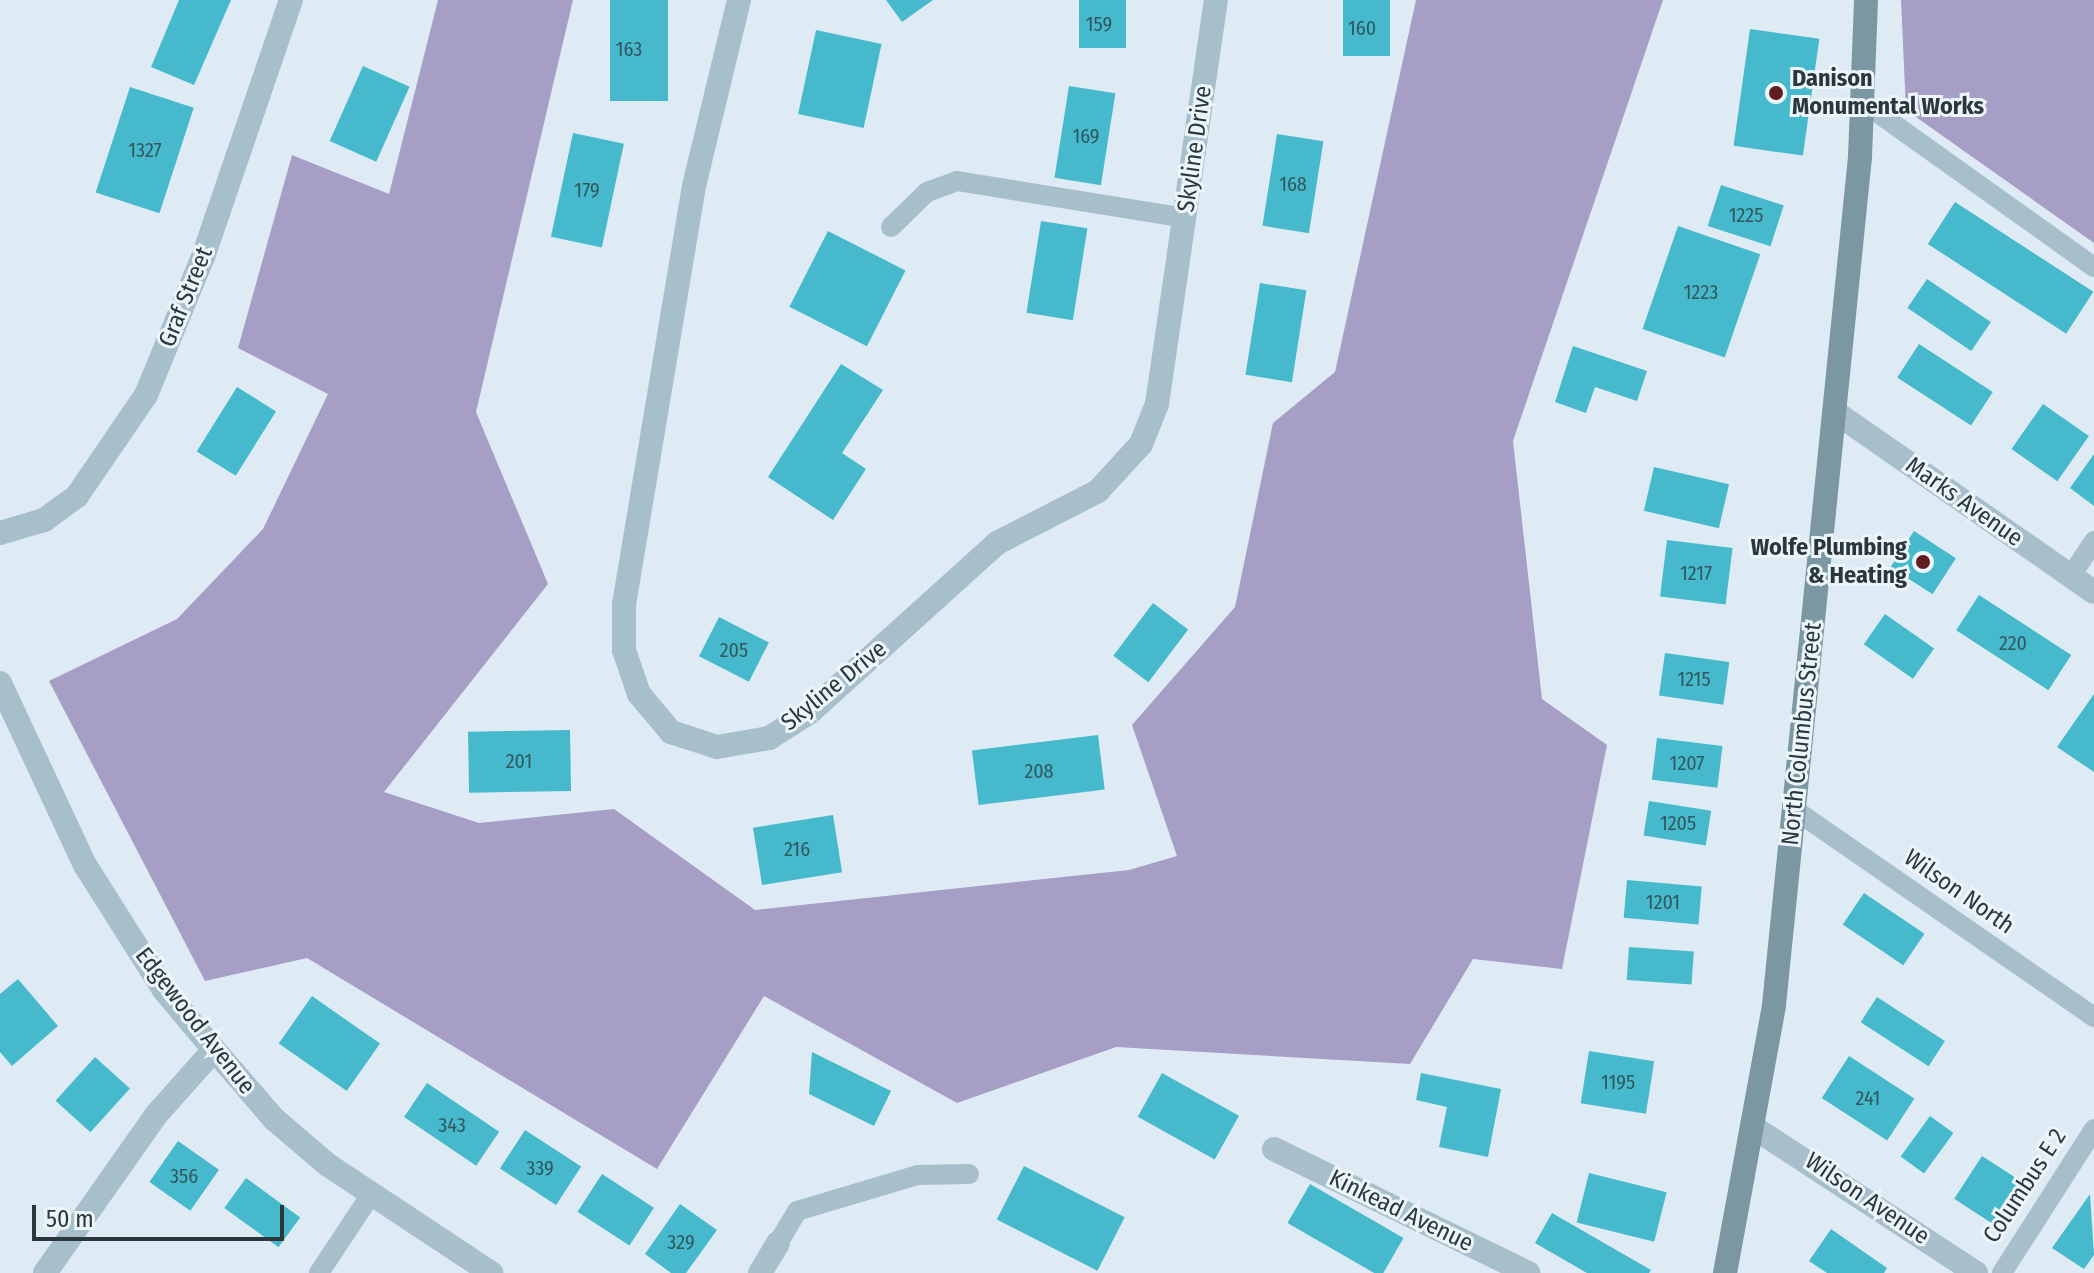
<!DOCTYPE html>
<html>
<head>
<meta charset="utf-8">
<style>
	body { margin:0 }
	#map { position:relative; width:2094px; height:1273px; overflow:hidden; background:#dfebf4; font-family:"Fira Sans Condensed",sans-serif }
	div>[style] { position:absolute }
	.green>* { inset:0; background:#a79ec5 }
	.building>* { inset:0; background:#46bacc; transform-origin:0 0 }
	.lane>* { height:20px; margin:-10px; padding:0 10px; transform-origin:10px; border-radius:10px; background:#a7becb }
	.street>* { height:24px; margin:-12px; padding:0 12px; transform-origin:12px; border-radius:12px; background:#a7becb }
	.secondary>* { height:24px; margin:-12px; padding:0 12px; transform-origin:12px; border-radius:12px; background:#7b98a2 }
	.dots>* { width:22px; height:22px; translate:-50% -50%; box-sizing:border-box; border:4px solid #ecf5fb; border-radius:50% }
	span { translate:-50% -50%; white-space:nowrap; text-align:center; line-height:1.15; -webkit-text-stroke:6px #ecf5fb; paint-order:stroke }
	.number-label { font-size:20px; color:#31585f }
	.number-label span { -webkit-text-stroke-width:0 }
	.poi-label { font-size:24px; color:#2a373b; font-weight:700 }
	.left { translate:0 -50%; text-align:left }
	.right { translate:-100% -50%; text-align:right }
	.street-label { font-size:24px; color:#2a373b }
	.scale { position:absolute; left:32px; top:1205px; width:252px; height:36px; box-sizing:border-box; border:4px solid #2a373b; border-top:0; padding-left:10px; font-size:24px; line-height:28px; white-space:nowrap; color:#2a373b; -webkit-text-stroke:6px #ecf5fb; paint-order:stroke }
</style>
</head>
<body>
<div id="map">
	<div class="green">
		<div style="clip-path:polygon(438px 0,573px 0,476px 412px,548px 584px,384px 792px,479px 823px,614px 809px,755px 910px,1129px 870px,1177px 856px,1132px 725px,1235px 607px,1273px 423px,1335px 372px,1416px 0,1663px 0,1513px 441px,1542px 699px,1607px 745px,1562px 969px,1473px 959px,1410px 1064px,1116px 1047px,957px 1103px,764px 996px,657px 1169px,307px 958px,205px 981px,49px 681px,177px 619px,263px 529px,328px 394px,238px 348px,292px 155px,389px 194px)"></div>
		<div style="clip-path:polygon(1901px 0,2094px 0,2094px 243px,1906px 110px)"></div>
	</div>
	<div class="building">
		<div style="clip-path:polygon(179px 0,231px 0,194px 85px,151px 67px)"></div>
		<div style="left:610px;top:0;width:58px;height:101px"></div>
		<div style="clip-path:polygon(886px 0,933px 0,902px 22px)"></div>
		<div style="left:1079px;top:0;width:47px;height:48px"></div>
		<div style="left:1343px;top:0;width:47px;height:56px"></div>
		<div style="left:1750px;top:29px;width:70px;height:118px;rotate:8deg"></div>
		<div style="left:816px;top:30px;width:67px;height:86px;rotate:12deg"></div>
		<div style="left:363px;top:66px;width:51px;height:82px;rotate:24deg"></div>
		<div style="left:1069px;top:86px;width:47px;height:93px;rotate:9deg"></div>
		<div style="left:130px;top:87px;width:67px;height:111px;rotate:18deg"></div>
		<div style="left:573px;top:133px;width:52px;height:106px;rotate:12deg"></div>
		<div style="left:1277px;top:134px;width:47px;height:93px;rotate:9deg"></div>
		<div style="left:1721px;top:185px;width:66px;height:43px;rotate:18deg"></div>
		<div style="left:1955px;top:202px;width:165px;height:50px;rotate:33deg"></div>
		<div style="left:1041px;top:221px;width:47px;height:93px;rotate:9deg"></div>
		<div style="left:1678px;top:226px;width:87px;height:109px;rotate:19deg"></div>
		<div style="left:828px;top:231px;width:87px;height:85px;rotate:27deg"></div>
		<div style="left:1927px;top:279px;width:77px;height:35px;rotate:34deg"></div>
		<div style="left:1260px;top:283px;width:47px;height:93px;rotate:9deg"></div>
		<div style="left:1919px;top:344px;width:88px;height:40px;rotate:33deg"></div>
		<div style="clip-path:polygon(1573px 346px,1647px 371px,1637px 401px,1595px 387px,1586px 413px,1555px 402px)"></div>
		<div style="clip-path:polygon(841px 364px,883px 390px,842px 453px,866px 469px,833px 520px,768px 477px)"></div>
		<div style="left:237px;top:387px;width:46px;height:76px;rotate:32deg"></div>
		<div style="left:2043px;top:404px;width:56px;height:55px;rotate:35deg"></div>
		<div style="clip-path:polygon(2094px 454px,2094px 506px,2070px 488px)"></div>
		<div style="left:1654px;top:467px;width:77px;height:45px;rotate:13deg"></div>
		<div style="left:1914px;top:531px;width:50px;height:43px;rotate:33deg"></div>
		<div style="left:1667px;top:540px;width:66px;height:57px;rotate:7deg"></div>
		<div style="left:1979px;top:595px;width:110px;height:42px;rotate:33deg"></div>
		<div style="left:1153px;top:603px;width:44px;height:66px;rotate:37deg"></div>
		<div style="left:1885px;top:614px;width:60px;height:37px;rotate:35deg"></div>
		<div style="left:719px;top:617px;width:56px;height:44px;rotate:27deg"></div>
		<div style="left:1665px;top:653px;width:65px;height:43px;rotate:8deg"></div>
		<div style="clip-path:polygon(2094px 694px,2094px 772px,2057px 747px)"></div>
		<div style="left:570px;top:730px;width:61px;height:102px;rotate:89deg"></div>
		<div style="left:1098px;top:735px;width:55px;height:127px;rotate:83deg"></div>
		<div style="left:1657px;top:738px;width:66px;height:42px;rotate:7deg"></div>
		<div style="left:1649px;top:801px;width:63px;height:35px;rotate:9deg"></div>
		<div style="left:833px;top:815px;width:58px;height:81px;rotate:81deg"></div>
		<div style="left:1627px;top:880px;width:75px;height:38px;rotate:5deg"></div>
		<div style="left:1864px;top:893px;width:73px;height:38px;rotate:34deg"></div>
		<div style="left:1629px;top:947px;width:65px;height:33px;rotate:4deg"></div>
		<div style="clip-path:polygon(18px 979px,58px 1026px,12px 1066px,0 1052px,0 994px)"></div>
		<div style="left:312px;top:996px;width:83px;height:58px;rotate:35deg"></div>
		<div style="left:1877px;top:997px;width:81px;height:30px;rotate:33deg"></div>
		<div style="left:1589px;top:1051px;width:66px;height:53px;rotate:9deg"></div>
		<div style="clip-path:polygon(812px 1052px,891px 1091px,874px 1126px,809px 1094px)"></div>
		<div style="left:1849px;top:1056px;width:78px;height:50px;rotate:33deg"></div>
		<div style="left:95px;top:1057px;width:47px;height:59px;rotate:42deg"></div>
		<div style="left:1162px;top:1073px;width:88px;height:50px;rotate:29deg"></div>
		<div style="clip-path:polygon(1421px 1073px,1501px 1089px,1488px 1157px,1439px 1147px,1447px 1107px,1416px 1100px)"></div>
		<div style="left:427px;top:1083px;width:87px;height:41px;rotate:34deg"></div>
		<div style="left:1930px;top:1116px;width:29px;height:50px;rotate:36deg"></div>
		<div style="left:525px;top:1130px;width:67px;height:46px;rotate:33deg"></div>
		<div style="left:178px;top:1141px;width:50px;height:50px;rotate:35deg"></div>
		<div style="left:1982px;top:1156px;width:53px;height:51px;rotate:33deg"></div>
		<div style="left:1024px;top:1166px;width:113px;height:60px;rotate:27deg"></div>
		<div style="left:1589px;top:1173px;width:80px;height:51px;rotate:14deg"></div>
		<div style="left:602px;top:1174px;width:62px;height:45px;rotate:33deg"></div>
		<div style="left:246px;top:1178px;width:67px;height:37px;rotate:36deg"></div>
		<div style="left:1310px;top:1184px;width:108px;height:45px;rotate:30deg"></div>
		<div style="clip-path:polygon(2090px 1194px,2094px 1255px,2084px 1269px,2052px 1248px)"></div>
		<div style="clip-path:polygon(680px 1204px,717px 1230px,686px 1273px,671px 1273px,645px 1254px)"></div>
		<div style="clip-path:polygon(1552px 1213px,1651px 1270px,1649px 1273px,1587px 1273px,1535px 1243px)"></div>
		<div style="clip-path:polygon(1831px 1229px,1887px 1268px,1884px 1273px,1827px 1273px,1809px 1261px)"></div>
	</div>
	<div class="lane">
		<div style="left:1864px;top:103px;width:282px;rotate:35.5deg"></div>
		<div style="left:891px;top:227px;width:50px;rotate:-44.2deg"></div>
		<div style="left:927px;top:192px;width:32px;rotate:-20deg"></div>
		<div style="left:957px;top:181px;width:231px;rotate:9.2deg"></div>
		<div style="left:2071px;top:576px;width:42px;rotate:-56.7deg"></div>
		<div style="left:1795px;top:810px;width:364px;rotate:34.7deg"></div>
		<div style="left:778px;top:1243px;width:37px;rotate:-59deg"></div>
		<div style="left:797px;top:1211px;width:126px;rotate:-16.6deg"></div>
		<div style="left:918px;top:1175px;width:51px;rotate:-1.1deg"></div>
		<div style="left:319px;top:1273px;width:92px;rotate:-56.5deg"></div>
		<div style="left:2002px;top:1273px;width:171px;rotate:-57.4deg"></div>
	</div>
	<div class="street">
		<div style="left:739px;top:0;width:191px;rotate:103.6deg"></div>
		<div style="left:694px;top:186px;width:425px;rotate:99.5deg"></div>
		<div style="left:624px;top:605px;width:45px;rotate:90deg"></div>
		<div style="left:624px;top:650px;width:46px;rotate:71.2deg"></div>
		<div style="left:639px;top:694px;width:50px;rotate:49.9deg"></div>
		<div style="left:671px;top:732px;width:48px;rotate:18.1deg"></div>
		<div style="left:717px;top:747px;width:53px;rotate:-9.8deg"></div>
		<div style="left:769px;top:738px;width:49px;rotate:-32.4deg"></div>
		<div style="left:810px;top:712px;width:252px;rotate:-42.1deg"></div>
		<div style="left:997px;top:543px;width:114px;rotate:-27.2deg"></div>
		<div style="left:1098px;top:491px;width:64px;rotate:-47.5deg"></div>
		<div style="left:1141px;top:444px;width:43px;rotate:-68.2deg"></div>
		<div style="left:1157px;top:404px;width:408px;rotate:-81.7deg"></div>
		<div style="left:1835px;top:412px;width:315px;rotate:34.8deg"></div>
		<div style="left:0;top:533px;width:46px;rotate:-16.5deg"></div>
		<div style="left:44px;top:520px;width:41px;rotate:-36deg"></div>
		<div style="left:77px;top:496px;width:122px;rotate:-55.7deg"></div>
		<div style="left:146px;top:395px;width:149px;rotate:-67.6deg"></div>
		<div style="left:203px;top:257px;width:272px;rotate:-71.1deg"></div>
		<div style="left:0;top:683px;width:201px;rotate:65deg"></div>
		<div style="left:85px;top:865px;width:148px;rotate:57.7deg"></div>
		<div style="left:164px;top:990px;width:64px;rotate:50.1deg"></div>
		<div style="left:205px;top:1039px;width:106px;rotate:49.2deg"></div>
		<div style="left:274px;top:1119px;width:71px;rotate:40.4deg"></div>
		<div style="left:328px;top:1165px;width:196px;rotate:33.5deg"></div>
		<div style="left:1756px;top:1129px;width:263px;rotate:33.2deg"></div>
		<div style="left:1274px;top:1149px;width:283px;rotate:26deg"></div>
		<div style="left:45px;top:1273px;width:193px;rotate:-54.9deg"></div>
		<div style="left:156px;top:1115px;width:87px;rotate:-48.3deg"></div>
		<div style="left:760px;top:1273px;width:35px;rotate:-59deg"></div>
	</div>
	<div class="secondary">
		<div style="left:1725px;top:1273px;width:272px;rotate:-79.6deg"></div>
		<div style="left:1774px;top:1005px;width:852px;rotate:-84.21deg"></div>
		<div style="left:1860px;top:157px;width:157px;rotate:-87.8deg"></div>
	</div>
	<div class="dots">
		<div style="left:1776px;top:93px;background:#5f1d1f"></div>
		<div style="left:1923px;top:562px;background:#5f1d1f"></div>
	</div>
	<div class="number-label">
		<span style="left:1099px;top:24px">159</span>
		<span style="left:1362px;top:28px">160</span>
		<span style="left:629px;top:49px">163</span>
		<span style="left:1086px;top:136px">169</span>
		<span style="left:145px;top:150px">1327</span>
		<span style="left:1293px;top:184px">168</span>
		<span style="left:587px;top:190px">179</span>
		<span style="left:1746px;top:215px">1225</span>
		<span style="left:1701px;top:292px">1223</span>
		<span style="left:1696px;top:573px">1217</span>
		<span style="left:2013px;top:643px">220</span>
		<span style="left:734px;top:650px">205</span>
		<span style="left:1694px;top:679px">1215</span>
		<span style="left:519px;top:761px">201</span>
		<span style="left:1687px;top:763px">1207</span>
		<span style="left:1039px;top:771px">208</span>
		<span style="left:1678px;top:823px">1205</span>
		<span style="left:797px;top:849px">216</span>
		<span style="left:1663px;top:902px">1201</span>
		<span style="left:1618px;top:1082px">1195</span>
		<span style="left:1868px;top:1098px">241</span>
		<span style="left:452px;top:1125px">343</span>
		<span style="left:540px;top:1168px">339</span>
		<span style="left:184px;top:1176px">356</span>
		<span style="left:681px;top:1242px">329</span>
	</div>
	<div class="poi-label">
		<span class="left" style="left:1792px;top:93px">Danison<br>Monumental Works</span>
		<span class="right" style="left:1907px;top:562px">Wolfe Plumbing<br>&amp; Heating</span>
	</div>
	<div class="street-label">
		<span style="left:1195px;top:149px;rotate:-82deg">Skyline Drive</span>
		<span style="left:186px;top:297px;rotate:-68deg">Graf Street</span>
		<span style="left:1964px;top:502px;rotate:35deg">Marks Avenue</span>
		<span style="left:834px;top:686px;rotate:-39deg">Skyline Drive</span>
		<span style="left:1802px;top:734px;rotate:-84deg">North Columbus Street</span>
		<span style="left:1959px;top:892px;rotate:35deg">Wilson North</span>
		<span style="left:195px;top:1021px;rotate:52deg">Edgewood Avenue</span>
		<span style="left:2025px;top:1186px;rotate:-57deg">Columbus E 2</span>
		<span style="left:1867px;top:1199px;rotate:34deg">Wilson Avenue</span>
		<span style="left:1401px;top:1211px;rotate:26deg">Kinkead Avenue</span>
	</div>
	<div class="scale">50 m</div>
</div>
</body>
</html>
